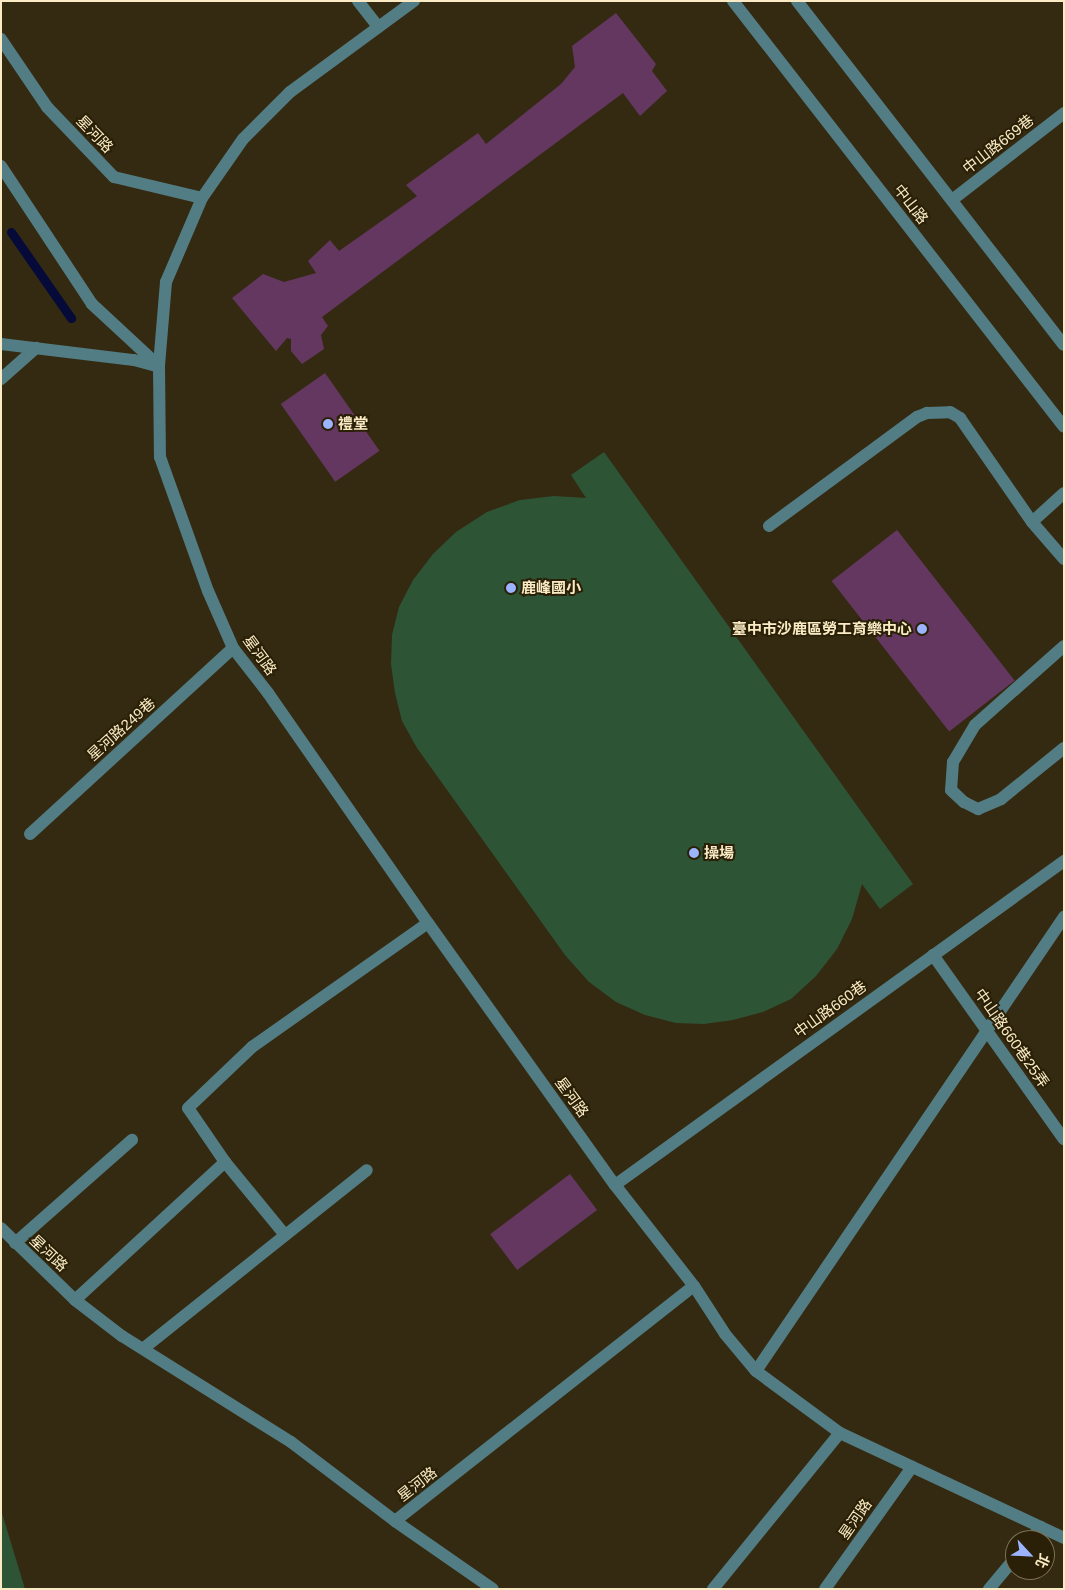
<!DOCTYPE html>
<html>
<head>
<meta charset="utf-8">
<style>
	body { margin:0 }
	#map { position:relative; width:1065px; height:1590px; overflow:hidden; background:#342a11; font-family:Helvetica,"Noto Sans TC",sans-serif }
	div>[style] { position:absolute }
	.green>* { inset:0; background:#2e5436 }
	.stream>* { height:9px; margin:-4.5px; padding:0 4.5px; transform-origin:4.5px; border-radius:4.5px; background:#050a39 }
	.building>* { inset:0; background:#643761; transform-origin:0 0 }
	.minor>* { height:12px; margin:-6px; padding:0 6px; transform-origin:6px; border-radius:6px; background:#537d84 }
	.dots>* { width:14px; height:14px; translate:-50% -50%; box-sizing:border-box; border:2px solid #2a2007; border-radius:50% }
	span { translate:-50% -50%; white-space:nowrap; text-align:center; line-height:1.15; -webkit-text-stroke:4px #2a2007; paint-order:stroke }
	.street-label { font-size:15px; color:#faebc4 }
	.poi-label { font-size:15px; color:#faebc4; font-weight:700 }
	.left { translate:0 -50%; text-align:left }
	.right { translate:-100% -50%; text-align:right }
	.frame { position:absolute; inset:0; border:2px solid #faebc4; pointer-events:none }
	.north { position:absolute; left:1005px; top:1530px; width:50px; height:50px; box-sizing:border-box; background:#2a2007; border:1px solid #7d7153; border-radius:50%; rotate:115deg; font-size:14px; font-weight:700; line-height:20px; text-align:center; color:#faebc4 }
	.north::after { content:''; display:block; margin:auto; width:18px; height:22px; background:#9bb4fd; clip-path:polygon(50% 0,100% 100%,50% 72%,0 100%) }
</style>
</head>
<body>
<div id="map">
	<div class="green">
		<div style="clip-path:polygon(604px 452px,913px 884px,880px 909px,862px 884px,852px 919px,837px 949px,816px 976px,791px 999px,763px 1012px,733px 1020px,704px 1024px,676px 1023px,645px 1015px,616px 1002px,589px 982px,565px 955px,417px 748px,402px 721px,395px 693px,391px 664px,392px 635px,399px 607px,413px 580px,433px 554px,456px 532px,487px 512px,520px 500px,554px 496px,586px 498px,571px 475px)"></div>
		<div style="clip-path:polygon(1px 1510px,25px 1589px,1px 1589px)"></div>
	</div>
	<div class="stream">
		<div style="left:11px;top:232px;width:105px;rotate:55.1deg"></div>
	</div>
	<div class="building">
		<div style="clip-path:polygon(616px 13px,656px 64px,652px 71px,667px 91px,640px 116px,623px 93px,322px 317px,328px 326px,321px 335px,324px 349px,302px 364px,291px 351px,291px 339px,287px 338px,276px 351px,232px 298px,263px 274px,284px 282px,316px 273px,308px 261px,330px 240px,339px 251px,417px 196px,406px 185px,478px 133px,486px 144px,561px 84px,575px 67px,572px 46px)"></div>
		<div style="left:325px;top:373px;width:95px;height:54px;rotate:55deg"></div>
		<div style="left:897px;top:530px;width:191px;height:83px;rotate:52deg"></div>
		<div style="left:570px;top:1174px;width:45px;height:100px;rotate:53deg"></div>
	</div>
	<div class="minor">
		<div style="left:358px;top:1px;width:33px;rotate:52deg"></div>
		<div style="left:414px;top:1px;width:154px;rotate:143.7deg"></div>
		<div style="left:290px;top:92px;width:66px;rotate:135deg"></div>
		<div style="left:243px;top:139px;width:72px;rotate:124.8deg"></div>
		<div style="left:202px;top:198px;width:91px;rotate:113.2deg"></div>
		<div style="left:166px;top:282px;width:84px;rotate:94.8deg"></div>
		<div style="left:159px;top:366px;width:91px;rotate:89.4deg"></div>
		<div style="left:160px;top:457px;width:142px;rotate:70.3deg"></div>
		<div style="left:208px;top:591px;width:62px;rotate:66.3deg"></div>
		<div style="left:233px;top:648px;width:57px;rotate:52.1deg"></div>
		<div style="left:268px;top:693px;width:280px;rotate:55.2deg"></div>
		<div style="left:428px;top:923px;width:322px;rotate:54.5deg"></div>
		<div style="left:615px;top:1185px;width:128px;rotate:52deg"></div>
		<div style="left:694px;top:1286px;width:57px;rotate:57.1deg"></div>
		<div style="left:725px;top:1334px;width:48px;rotate:50deg"></div>
		<div style="left:756px;top:1371px;width:104px;rotate:36.4deg"></div>
		<div style="left:840px;top:1433px;width:247px;rotate:25.1deg"></div>
		<div style="left:733px;top:1px;width:539px;rotate:52.15deg"></div>
		<div style="left:797px;top:1px;width:435px;rotate:52.2deg"></div>
		<div style="left:1px;top:39px;width:82px;rotate:55.9deg"></div>
		<div style="left:47px;top:107px;width:97px;rotate:46.3deg"></div>
		<div style="left:114px;top:177px;width:90px;rotate:13.4deg"></div>
		<div style="left:1px;top:166px;width:165px;rotate:56.6deg"></div>
		<div style="left:92px;top:304px;width:91px;rotate:42.8deg"></div>
		<div style="left:952px;top:200px;width:142px;rotate:-37.8deg"></div>
		<div style="left:1px;top:344px;width:134px;rotate:6.9deg"></div>
		<div style="left:134px;top:360px;width:24px;rotate:15deg"></div>
		<div style="left:1px;top:379px;width:47px;rotate:-41.5deg"></div>
		<div style="left:1064px;top:493px;width:43px;rotate:137.8deg"></div>
		<div style="left:1032px;top:522px;width:49px;rotate:49.1deg"></div>
		<div style="left:769px;top:526px;width:184px;rotate:-36.4deg"></div>
		<div style="left:917px;top:417px;width:11px;rotate:-22deg"></div>
		<div style="left:927px;top:413px;width:23px;rotate:-2deg"></div>
		<div style="left:950px;top:412px;width:12px;rotate:31deg"></div>
		<div style="left:960px;top:418px;width:126px;rotate:55.3deg"></div>
		<div style="left:1064px;top:646px;width:119px;rotate:138.4deg"></div>
		<div style="left:975px;top:725px;width:43px;rotate:120.7deg"></div>
		<div style="left:953px;top:762px;width:28px;rotate:94deg"></div>
		<div style="left:951px;top:790px;width:18px;rotate:43deg"></div>
		<div style="left:964px;top:802px;width:16px;rotate:27deg"></div>
		<div style="left:978px;top:809px;width:25px;rotate:-23deg"></div>
		<div style="left:1001px;top:799px;width:81px;rotate:-39deg"></div>
		<div style="left:30px;top:834px;width:275px;rotate:-42.5deg"></div>
		<div style="left:933px;top:955px;width:226px;rotate:54.6deg"></div>
		<div style="left:615px;top:1185px;width:554px;rotate:-35.81deg"></div>
		<div style="left:1px;top:1228px;width:103px;rotate:44.2deg"></div>
		<div style="left:75px;top:1300px;width:59px;rotate:37.5deg"></div>
		<div style="left:122px;top:1336px;width:199px;rotate:32.1deg"></div>
		<div style="left:291px;top:1442px;width:131px;rotate:37.2deg"></div>
		<div style="left:395px;top:1521px;width:119px;rotate:34.8deg"></div>
		<div style="left:285px;top:1235px;width:94px;rotate:-129.4deg"></div>
		<div style="left:225px;top:1162px;width:65px;rotate:-124.4deg"></div>
		<div style="left:188px;top:1108px;width:88px;rotate:-43.6deg"></div>
		<div style="left:252px;top:1047px;width:215px;rotate:-35.2deg"></div>
		<div style="left:15px;top:1243px;width:156px;rotate:-41.4deg"></div>
		<div style="left:75px;top:1300px;width:204px;rotate:-42.6deg"></div>
		<div style="left:144px;top:1348px;width:285px;rotate:-38.6deg"></div>
		<div style="left:756px;top:1371px;width:549px;rotate:-55.85deg"></div>
		<div style="left:395px;top:1521px;width:380px;rotate:-38.2deg"></div>
		<div style="left:1030px;top:1540px;width:17px;rotate:-50deg"></div>
		<div style="left:713px;top:1589px;width:201px;rotate:-50.9deg"></div>
		<div style="left:825px;top:1589px;width:150px;rotate:-54.5deg"></div>
		<div style="left:989px;top:1589px;width:40px;rotate:-50deg"></div>
	</div>
	<div class="dots">
		<div style="left:328px;top:424px;background:#9bb4fd"></div>
		<div style="left:511px;top:588px;background:#9bb4fd"></div>
		<div style="left:922px;top:629px;background:#9bb4fd"></div>
		<div style="left:694px;top:853px;background:#9bb4fd"></div>
	</div>
	<div class="street-label">
		<span style="left:95px;top:134px;rotate:46deg">星河路</span>
		<span style="left:998px;top:144px;rotate:-38deg">中山路669巷</span>
		<span style="left:911px;top:204px;rotate:52deg">中山路</span>
		<span style="left:260px;top:655px;rotate:54deg">星河路</span>
		<span style="left:121px;top:729px;rotate:-42deg">星河路249巷</span>
		<span style="left:830px;top:1009px;rotate:-36deg">中山路660巷</span>
		<span style="left:1012px;top:1038px;rotate:55deg">中山路660巷25弄</span>
		<span style="left:572px;top:1097px;rotate:54deg">星河路</span>
		<span style="left:49px;top:1253px;rotate:43deg">星河路</span>
		<span style="left:417px;top:1484px;rotate:-38deg">星河路</span>
		<span style="left:855px;top:1519px;rotate:-55deg">星河路</span>
	</div>
	<div class="poi-label">
		<span class="left" style="left:338px;top:424px">禮堂</span>
		<span class="left" style="left:521px;top:588px">鹿峰國小</span>
		<span class="right" style="left:912px;top:629px">臺中市沙鹿區勞工育樂中心</span>
		<span class="left" style="left:704px;top:853px">操場</span>
	</div>
	<div class="frame"></div>
	<div class="north">北</div>
</div>
</body>
</html>
